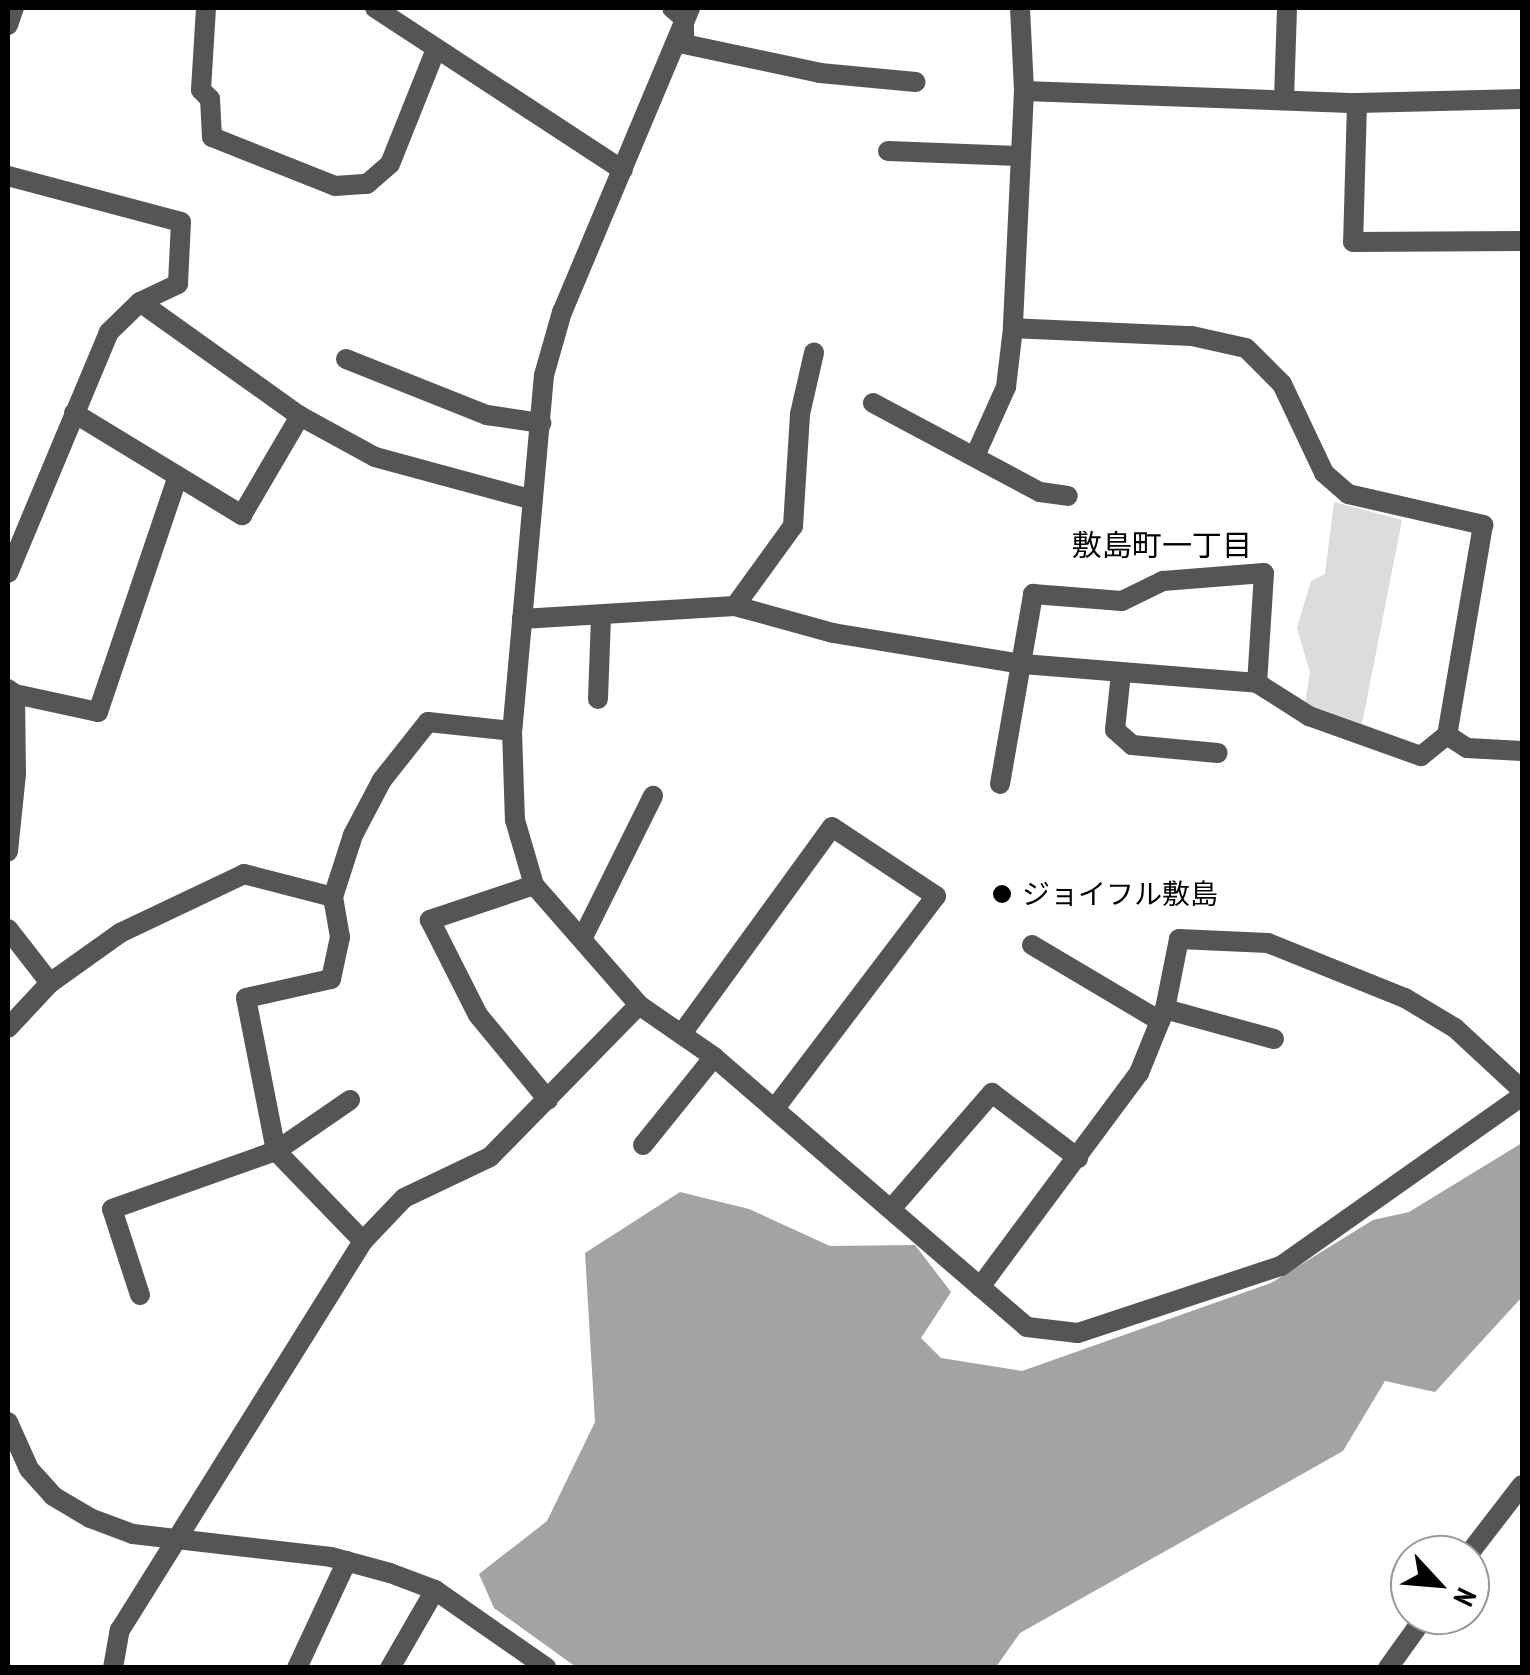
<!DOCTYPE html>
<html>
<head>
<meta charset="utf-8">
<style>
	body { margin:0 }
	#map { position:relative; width:1530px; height:1675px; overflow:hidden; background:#fff; font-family:"PT Sans Narrow","Noto Sans JP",sans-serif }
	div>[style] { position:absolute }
	.green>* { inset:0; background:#dcdcdc }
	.water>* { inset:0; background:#a3a3a3 }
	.minor>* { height:20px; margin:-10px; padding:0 10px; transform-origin:10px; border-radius:10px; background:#555 }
	.dots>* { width:28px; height:28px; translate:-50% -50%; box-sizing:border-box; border:5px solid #fff; border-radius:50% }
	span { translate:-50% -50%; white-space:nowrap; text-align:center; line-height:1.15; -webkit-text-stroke:10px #fff; paint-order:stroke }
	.poi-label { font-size:28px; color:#000 }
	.left { translate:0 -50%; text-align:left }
	.neighbourhood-label { font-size:30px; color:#000 }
	.frame { position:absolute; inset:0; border:10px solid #000; pointer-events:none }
	.north { position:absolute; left:1390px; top:1535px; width:100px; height:100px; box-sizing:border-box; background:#fff; border:2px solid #999; border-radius:50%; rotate:116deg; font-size:28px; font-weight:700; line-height:40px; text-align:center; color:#000 }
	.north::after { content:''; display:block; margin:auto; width:35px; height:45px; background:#000; clip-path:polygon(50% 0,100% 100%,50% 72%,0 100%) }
</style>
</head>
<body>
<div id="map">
	<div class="green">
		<div style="clip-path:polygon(1334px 502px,1402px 520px,1362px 724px,1305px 703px,1310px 673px,1297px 628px,1311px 581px,1325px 574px)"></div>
	</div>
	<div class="water">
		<div style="clip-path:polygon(1522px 1143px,1522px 1297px,1435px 1392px,1385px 1381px,1343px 1451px,1020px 1633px,996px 1667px,576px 1667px,494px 1608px,479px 1574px,547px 1521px,595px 1422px,585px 1253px,680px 1192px,749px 1209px,830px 1246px,915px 1245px,951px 1292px,921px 1338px,941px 1358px,1022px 1371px,1271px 1283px,1373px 1220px,1409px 1212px)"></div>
	</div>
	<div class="minor">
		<div style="left:206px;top:8px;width:82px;rotate:93.5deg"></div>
		<div style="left:201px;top:90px;width:13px;rotate:45deg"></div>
		<div style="left:210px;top:99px;width:38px;rotate:87deg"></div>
		<div style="left:212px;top:137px;width:132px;rotate:21.7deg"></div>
		<div style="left:335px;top:186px;width:32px;rotate:-4deg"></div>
		<div style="left:367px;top:184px;width:30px;rotate:-41deg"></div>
		<div style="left:390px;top:164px;width:124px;rotate:-68.2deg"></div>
		<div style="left:375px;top:8px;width:296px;rotate:33.2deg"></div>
		<div style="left:672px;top:8px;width:16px;rotate:40deg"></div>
		<div style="left:684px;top:18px;width:26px;rotate:90deg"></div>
		<div style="left:684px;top:44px;width:139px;rotate:12deg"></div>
		<div style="left:820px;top:73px;width:96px;rotate:5.4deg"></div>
		<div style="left:690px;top:8px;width:330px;rotate:112.8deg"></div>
		<div style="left:562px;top:312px;width:66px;rotate:105.9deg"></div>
		<div style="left:544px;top:375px;width:357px;rotate:95.1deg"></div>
		<div style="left:512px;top:731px;width:89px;rotate:88.1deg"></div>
		<div style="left:515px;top:820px;width:68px;rotate:73.7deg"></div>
		<div style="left:534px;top:885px;width:159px;rotate:48.8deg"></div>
		<div style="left:639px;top:1005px;width:91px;rotate:34.7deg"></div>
		<div style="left:714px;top:1057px;width:413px;rotate:40.8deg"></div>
		<div style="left:1027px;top:1327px;width:51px;rotate:6.7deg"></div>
		<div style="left:1078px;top:1333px;width:214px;rotate:-18.3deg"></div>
		<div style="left:1281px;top:1266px;width:295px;rotate:-35.2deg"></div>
		<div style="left:1020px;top:8px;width:83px;rotate:87.2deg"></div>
		<div style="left:1024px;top:91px;width:237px;rotate:92.7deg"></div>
		<div style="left:1013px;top:328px;width:179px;rotate:2.6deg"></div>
		<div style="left:1192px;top:336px;width:55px;rotate:12.5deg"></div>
		<div style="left:1246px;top:348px;width:51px;rotate:45deg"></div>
		<div style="left:1282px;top:384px;width:98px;rotate:64.7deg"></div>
		<div style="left:1324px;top:473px;width:32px;rotate:41deg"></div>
		<div style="left:1348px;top:494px;width:139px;rotate:12.9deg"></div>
		<div style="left:1483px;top:525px;width:213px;rotate:99.7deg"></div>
		<div style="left:8px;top:25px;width:18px;rotate:-71deg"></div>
		<div style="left:1024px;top:91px;width:333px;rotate:2.1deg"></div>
		<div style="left:1357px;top:103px;width:165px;rotate:-1.4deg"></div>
		<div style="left:1284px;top:99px;width:91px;rotate:-88.1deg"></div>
		<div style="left:1357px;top:103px;width:139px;rotate:91.6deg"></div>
		<div style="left:1353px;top:242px;width:169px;rotate:-0.3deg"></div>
		<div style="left:888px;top:151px;width:133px;rotate:2.2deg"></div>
		<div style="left:8px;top:176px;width:179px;rotate:14.9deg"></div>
		<div style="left:181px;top:222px;width:62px;rotate:92.8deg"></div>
		<div style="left:178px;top:284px;width:42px;rotate:154.7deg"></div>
		<div style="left:140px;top:302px;width:43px;rotate:135.9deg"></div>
		<div style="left:109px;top:332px;width:261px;rotate:112.7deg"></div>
		<div style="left:140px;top:302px;width:196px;rotate:35.5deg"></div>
		<div style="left:300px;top:416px;width:85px;rotate:28.7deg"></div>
		<div style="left:375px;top:457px;width:161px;rotate:15.2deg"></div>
		<div style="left:346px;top:359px;width:152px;rotate:21.7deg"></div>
		<div style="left:487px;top:415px;width:55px;rotate:8.4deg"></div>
		<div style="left:873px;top:403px;width:189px;rotate:28.1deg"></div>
		<div style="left:1040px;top:492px;width:28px;rotate:8deg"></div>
		<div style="left:74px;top:413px;width:197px;rotate:31.3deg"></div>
		<div style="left:242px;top:515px;width:115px;rotate:-59.6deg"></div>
		<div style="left:975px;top:456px;width:76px;rotate:-65.8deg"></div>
		<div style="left:1006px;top:387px;width:59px;rotate:-83.2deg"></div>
		<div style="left:735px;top:606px;width:99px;rotate:-54.1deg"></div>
		<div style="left:793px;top:526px;width:112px;rotate:-86.4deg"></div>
		<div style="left:800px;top:414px;width:63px;rotate:-77.1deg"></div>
		<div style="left:522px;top:619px;width:213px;rotate:-3.5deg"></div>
		<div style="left:735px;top:606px;width:102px;rotate:15.4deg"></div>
		<div style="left:833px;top:633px;width:193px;rotate:9.3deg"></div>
		<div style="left:1023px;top:664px;width:235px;rotate:4.6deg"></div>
		<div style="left:1257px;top:683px;width:62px;rotate:32.4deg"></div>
		<div style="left:1309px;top:716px;width:119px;rotate:19.7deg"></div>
		<div style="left:1421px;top:756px;width:33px;rotate:-39deg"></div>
		<div style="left:1447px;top:735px;width:24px;rotate:33deg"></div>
		<div style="left:1467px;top:748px;width:55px;rotate:3.1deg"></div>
		<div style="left:1121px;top:673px;width:57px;rotate:96deg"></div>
		<div style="left:1115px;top:730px;width:23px;rotate:41deg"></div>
		<div style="left:1132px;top:745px;width:86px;rotate:5.3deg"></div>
		<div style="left:8px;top:689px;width:9px;rotate:36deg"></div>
		<div style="left:15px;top:694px;width:80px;rotate:89.3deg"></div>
		<div style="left:16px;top:774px;width:78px;rotate:95.9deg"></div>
		<div style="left:15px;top:694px;width:85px;rotate:12.2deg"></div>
		<div style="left:98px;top:712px;width:249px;rotate:-71.3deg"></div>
		<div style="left:598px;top:699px;width:80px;rotate:-87.9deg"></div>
		<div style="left:1000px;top:784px;width:193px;rotate:-80.1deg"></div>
		<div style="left:1033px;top:594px;width:89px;rotate:4.5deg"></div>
		<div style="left:1122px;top:601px;width:46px;rotate:-26deg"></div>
		<div style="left:1163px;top:581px;width:101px;rotate:-4.5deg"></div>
		<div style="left:1264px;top:573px;width:110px;rotate:93.6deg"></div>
		<div style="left:534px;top:885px;width:110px;rotate:161.4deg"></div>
		<div style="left:430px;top:920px;width:106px;rotate:63.2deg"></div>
		<div style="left:478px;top:1015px;width:110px;rotate:50.5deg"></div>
		<div style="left:333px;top:897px;width:41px;rotate:80.1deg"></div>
		<div style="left:340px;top:937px;width:43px;rotate:102.1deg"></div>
		<div style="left:331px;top:979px;width:87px;rotate:167.4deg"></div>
		<div style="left:246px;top:998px;width:156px;rotate:78.9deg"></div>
		<div style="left:276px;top:1151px;width:125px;rotate:46deg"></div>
		<div style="left:8px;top:929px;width:68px;rotate:52.1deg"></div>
		<div style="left:582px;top:939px;width:160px;rotate:-63.6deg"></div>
		<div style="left:1032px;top:945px;width:149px;rotate:30.7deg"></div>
		<div style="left:1165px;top:1009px;width:113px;rotate:15.4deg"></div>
		<div style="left:8px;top:1028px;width:62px;rotate:-47deg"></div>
		<div style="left:50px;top:983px;width:86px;rotate:-35.5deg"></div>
		<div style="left:120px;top:933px;width:137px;rotate:-25.4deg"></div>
		<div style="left:244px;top:874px;width:92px;rotate:14.5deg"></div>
		<div style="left:333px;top:897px;width:65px;rotate:-72.1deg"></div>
		<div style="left:353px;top:835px;width:62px;rotate:-62.2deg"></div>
		<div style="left:382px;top:780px;width:74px;rotate:-51.6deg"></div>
		<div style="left:428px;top:722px;width:84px;rotate:6.1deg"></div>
		<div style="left:683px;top:1032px;width:253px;rotate:-54deg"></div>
		<div style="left:832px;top:827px;width:125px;rotate:33.6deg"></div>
		<div style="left:936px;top:896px;width:266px;rotate:127.2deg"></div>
		<div style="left:643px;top:1145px;width:113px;rotate:-51.1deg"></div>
		<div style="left:891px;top:1209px;width:154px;rotate:-49deg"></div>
		<div style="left:992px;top:1093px;width:108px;rotate:37.1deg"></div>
		<div style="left:980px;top:1287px;width:267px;rotate:-53.4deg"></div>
		<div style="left:1139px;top:1073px;width:69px;rotate:-67.9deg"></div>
		<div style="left:1165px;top:1009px;width:71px;rotate:-78.7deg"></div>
		<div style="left:1179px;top:939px;width:89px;rotate:2.6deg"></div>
		<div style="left:1268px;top:943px;width:148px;rotate:21.9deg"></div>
		<div style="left:1405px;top:998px;width:58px;rotate:31deg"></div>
		<div style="left:1455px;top:1028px;width:91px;rotate:42.8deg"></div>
		<div style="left:140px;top:1295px;width:90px;rotate:-108deg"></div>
		<div style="left:112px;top:1209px;width:174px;rotate:-19.5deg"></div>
		<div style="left:276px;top:1151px;width:90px;rotate:-34.6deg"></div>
		<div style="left:8px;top:1422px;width:51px;rotate:65.9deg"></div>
		<div style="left:29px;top:1469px;width:36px;rotate:48deg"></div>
		<div style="left:53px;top:1496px;width:43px;rotate:30.7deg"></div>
		<div style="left:90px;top:1518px;width:46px;rotate:20.4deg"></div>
		<div style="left:133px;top:1534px;width:199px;rotate:6.6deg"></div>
		<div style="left:331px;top:1557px;width:61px;rotate:15.2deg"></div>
		<div style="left:390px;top:1573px;width:48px;rotate:20.7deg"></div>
		<div style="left:435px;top:1590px;width:136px;rotate:34.9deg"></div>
		<div style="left:1468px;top:1555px;width:88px;rotate:-52.4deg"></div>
		<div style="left:113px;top:1668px;width:39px;rotate:-80deg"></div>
		<div style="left:120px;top:1630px;width:459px;rotate:-58deg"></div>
		<div style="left:363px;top:1241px;width:59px;rotate:-46.4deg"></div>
		<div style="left:404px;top:1198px;width:95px;rotate:-25.5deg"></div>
		<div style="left:490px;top:1157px;width:213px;rotate:-45.6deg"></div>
		<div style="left:297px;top:1668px;width:118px;rotate:-65deg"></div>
		<div style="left:390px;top:1668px;width:90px;rotate:-60deg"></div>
		<div style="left:1388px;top:1668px;width:65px;rotate:-54.4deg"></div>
	</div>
	<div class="dots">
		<div style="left:1002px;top:894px;background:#000"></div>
	</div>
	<div class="poi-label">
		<span class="left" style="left:1022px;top:894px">ジョイフル敷島</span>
	</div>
	<div class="neighbourhood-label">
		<span style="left:1162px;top:545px">敷島町一丁目</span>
	</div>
	<div class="frame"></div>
	<div class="north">N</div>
</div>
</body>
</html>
